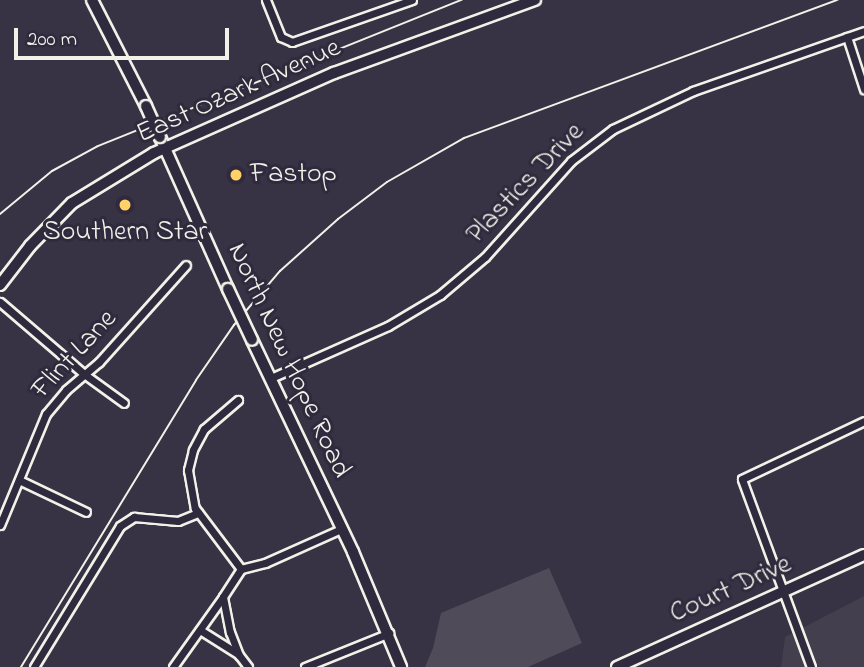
<!DOCTYPE html>
<html>
<head>
<meta charset="utf-8">
<style>
	body { margin:0 }
	#map { position:relative; width:864px; height:667px; overflow:hidden; background:#373244; font-family:"Indie Flower",sans-serif }
	div>[style] { position:absolute }
	.built>* { inset:0; background:#433f4e }
	.green>* { inset:0; background:#504b59 }
	.roads { filter:drop-shadow(2px 0 #f4f1e8) drop-shadow(-2px 0 #f4f1e8) drop-shadow(0 2px #f4f1e8) drop-shadow(0 -2px #f4f1e8) }
	.street>* { height:7px; margin:-3.5px; padding:0 3.5px; transform-origin:3.5px; border-radius:3.5px; background:#2f2a3d }
	.secondary>* { height:10px; margin:-5px; padding:0 5px; transform-origin:5px; border-radius:5px; background:#2f2a3d }
	.primary>* { height:10px; margin:-5px; padding:0 5px; transform-origin:5px; border-radius:5px; background:#2f2a3d }
	.rail>* { height:2px; margin:-1px; padding:0 1px; transform-origin:1px; border-radius:1px; background:#f4f1e8 }
	.bridges { filter:drop-shadow(2px 0 #f4f1e8) drop-shadow(-2px 0 #f4f1e8) drop-shadow(0 2px #f4f1e8) drop-shadow(0 -2px #f4f1e8) }
	.primary-bridge>* { height:10px; margin:-5px; padding:0 5px; transform-origin:5px; border-radius:5px; background:#2f2a3d }
	.dots>* { width:19px; height:19px; translate:-50% -50%; box-sizing:border-box; border:4px solid #2f2a3d; border-radius:50% }
	span { translate:-50% -50%; white-space:nowrap; text-align:center; line-height:1.15; -webkit-text-stroke:6px #2f2a3d; paint-order:stroke }
	.street-label { font-size:28px; color:#f4f1e8 }
	.poi-label { font-size:28px; color:#f4f1e8 }
	.left { translate:0 -50%; text-align:left }
	.scale { position:absolute; left:14px; top:28px; width:215px; height:32px; box-sizing:border-box; border:4px solid #f4f1e8; border-top:0; padding-left:9px; font-size:21px; line-height:24px; white-space:nowrap; color:#f4f1e8; -webkit-text-stroke:5px #2f2a3d; paint-order:stroke }
</style>
</head>
<body>
<div id="map">
	<div class="built">
		<div style="clip-path:polygon(864px 596px,864px 667px,781px 667px,785px 637px)"></div>
	</div>
	<div class="green">
		<div style="clip-path:polygon(549px 568px,582px 643px,528px 667px,425px 667px,433px 648px,441px 613px)"></div>
	</div>
	<div class="roads">
		<div class="street">
			<div style="left:266px;top:0;width:40px;rotate:68deg"></div>
			<div style="left:281px;top:37px;width:12px;rotate:24deg"></div>
			<div style="left:292px;top:42px;width:127px;rotate:-19.3deg"></div>
			<div style="left:847px;top:37px;width:55px;rotate:71.9deg"></div>
			<div style="left:0;top:302px;width:111px;rotate:40.6deg"></div>
			<div style="left:84px;top:374px;width:49px;rotate:35.9deg"></div>
			<div style="left:271px;top:378px;width:128px;rotate:-24deg"></div>
			<div style="left:388px;top:326px;width:61px;rotate:-30.8deg"></div>
			<div style="left:440px;top:295px;width:59px;rotate:-40.2deg"></div>
			<div style="left:485px;top:257px;width:129px;rotate:-48.1deg"></div>
			<div style="left:571px;top:161px;width:53px;rotate:-37.3deg"></div>
			<div style="left:613px;top:129px;width:89px;rotate:-25.4deg"></div>
			<div style="left:693px;top:91px;width:181px;rotate:-19.3deg"></div>
			<div style="left:238px;top:400px;width:45px;rotate:139.5deg"></div>
			<div style="left:204px;top:429px;width:24px;rotate:118deg"></div>
			<div style="left:193px;top:450px;width:21px;rotate:104deg"></div>
			<div style="left:188px;top:470px;width:39px;rotate:80deg"></div>
			<div style="left:195px;top:508px;width:76px;rotate:53deg"></div>
			<div style="left:19px;top:480px;width:74px;rotate:25.5deg"></div>
			<div style="left:0;top:525px;width:120px;rotate:-67.5deg"></div>
			<div style="left:46px;top:414px;width:31px;rotate:-50deg"></div>
			<div style="left:66px;top:390px;width:43px;rotate:-40.3deg"></div>
			<div style="left:99px;top:362px;width:130px;rotate:-48.1deg"></div>
			<div style="left:241px;top:569px;width:25px;rotate:-14deg"></div>
			<div style="left:265px;top:563px;width:83px;rotate:-24.1deg"></div>
			<div style="left:241px;top:569px;width:33px;rotate:123deg"></div>
			<div style="left:223px;top:597px;width:36px;rotate:79deg"></div>
			<div style="left:230px;top:632px;width:25px;rotate:69deg"></div>
			<div style="left:239px;top:655px;width:15px;rotate:53deg"></div>
			<div style="left:200px;top:630px;width:45px;rotate:32.3deg"></div>
			<div style="left:34px;top:667px;width:165px;rotate:-58.6deg"></div>
			<div style="left:120px;top:526px;width:17px;rotate:-33deg"></div>
			<div style="left:134px;top:517px;width:44px;rotate:5.2deg"></div>
			<div style="left:178px;top:521px;width:22px;rotate:-22deg"></div>
			<div style="left:173px;top:667px;width:86px;rotate:-54.5deg"></div>
			<div style="left:305px;top:667px;width:91px;rotate:-22deg"></div>
			<div style="left:811px;top:667px;width:200px;rotate:-110.2deg"></div>
			<div style="left:742px;top:479px;width:135px;rotate:-25.4deg"></div>
		</div>
		<div class="secondary">
			<div style="left:0;top:285px;width:49px;rotate:-52.4deg"></div>
			<div style="left:30px;top:246px;width:60px;rotate:-45.7deg"></div>
			<div style="left:72px;top:203px;width:96px;rotate:-31.4deg"></div>
			<div style="left:154px;top:153px;width:197px;rotate:-24deg"></div>
			<div style="left:334px;top:73px;width:214px;rotate:-20deg"></div>
			<div style="left:617px;top:667px;width:271px;rotate:-24.4deg"></div>
		</div>
		<div class="primary">
			<div style="left:92px;top:0;width:119px;rotate:63deg"></div>
			<div style="left:160px;top:137px;width:167px;rotate:65.9deg"></div>
			<div style="left:252px;top:340px;width:235px;rotate:64.5deg"></div>
			<div style="left:353px;top:552px;width:125px;rotate:67.3deg"></div>
		</div>
	</div>
	<div class="rail">
		<div style="left:0;top:214px;width:67px;rotate:-39.6deg"></div>
		<div style="left:52px;top:171px;width:52px;rotate:-28.5deg"></div>
		<div style="left:98px;top:146px;width:392px;rotate:-21.9deg"></div>
		<div style="left:21px;top:667px;width:336px;rotate:-58.6deg"></div>
		<div style="left:196px;top:380px;width:67px;rotate:-55.4deg"></div>
		<div style="left:234px;top:325px;width:71px;rotate:-49.6deg"></div>
		<div style="left:280px;top:271px;width:78px;rotate:-41.9deg"></div>
		<div style="left:338px;top:219px;width:61px;rotate:-37.1deg"></div>
		<div style="left:387px;top:182px;width:89px;rotate:-29.7deg"></div>
		<div style="left:464px;top:138px;width:398px;rotate:-20.3deg"></div>
	</div>
	<div class="bridges">
		<div class="primary-bridge">
			<div style="left:146px;top:106px;width:34px;rotate:66deg"></div>
			<div style="left:228px;top:289px;width:56px;rotate:64.8deg"></div>
		</div>
	</div>
	<div class="dots">
		<div style="left:236px;top:175px;background:#ffd166"></div>
		<div style="left:125px;top:205px;background:#ffd166"></div>
	</div>
	<div class="street-label">
		<span style="left:239px;top:92px;rotate:-24deg">East Ozark Avenue</span>
		<span style="left:526px;top:184px;rotate:-46deg">Plastics Drive</span>
		<span style="left:75px;top:355px;rotate:-47deg">Flint Lane</span>
		<span style="left:288px;top:361px;rotate:65deg">North New Hope Road</span>
		<span style="left:731px;top:590px;rotate:-24deg">Court Drive</span>
	</div>
	<div class="poi-label">
		<span class="left" style="left:250px;top:175px">Fastop</span>
		<span style="left:125px;top:233px">Southern Star</span>
	</div>
	<div class="scale">200 m</div>
</div>
</body>
</html>
